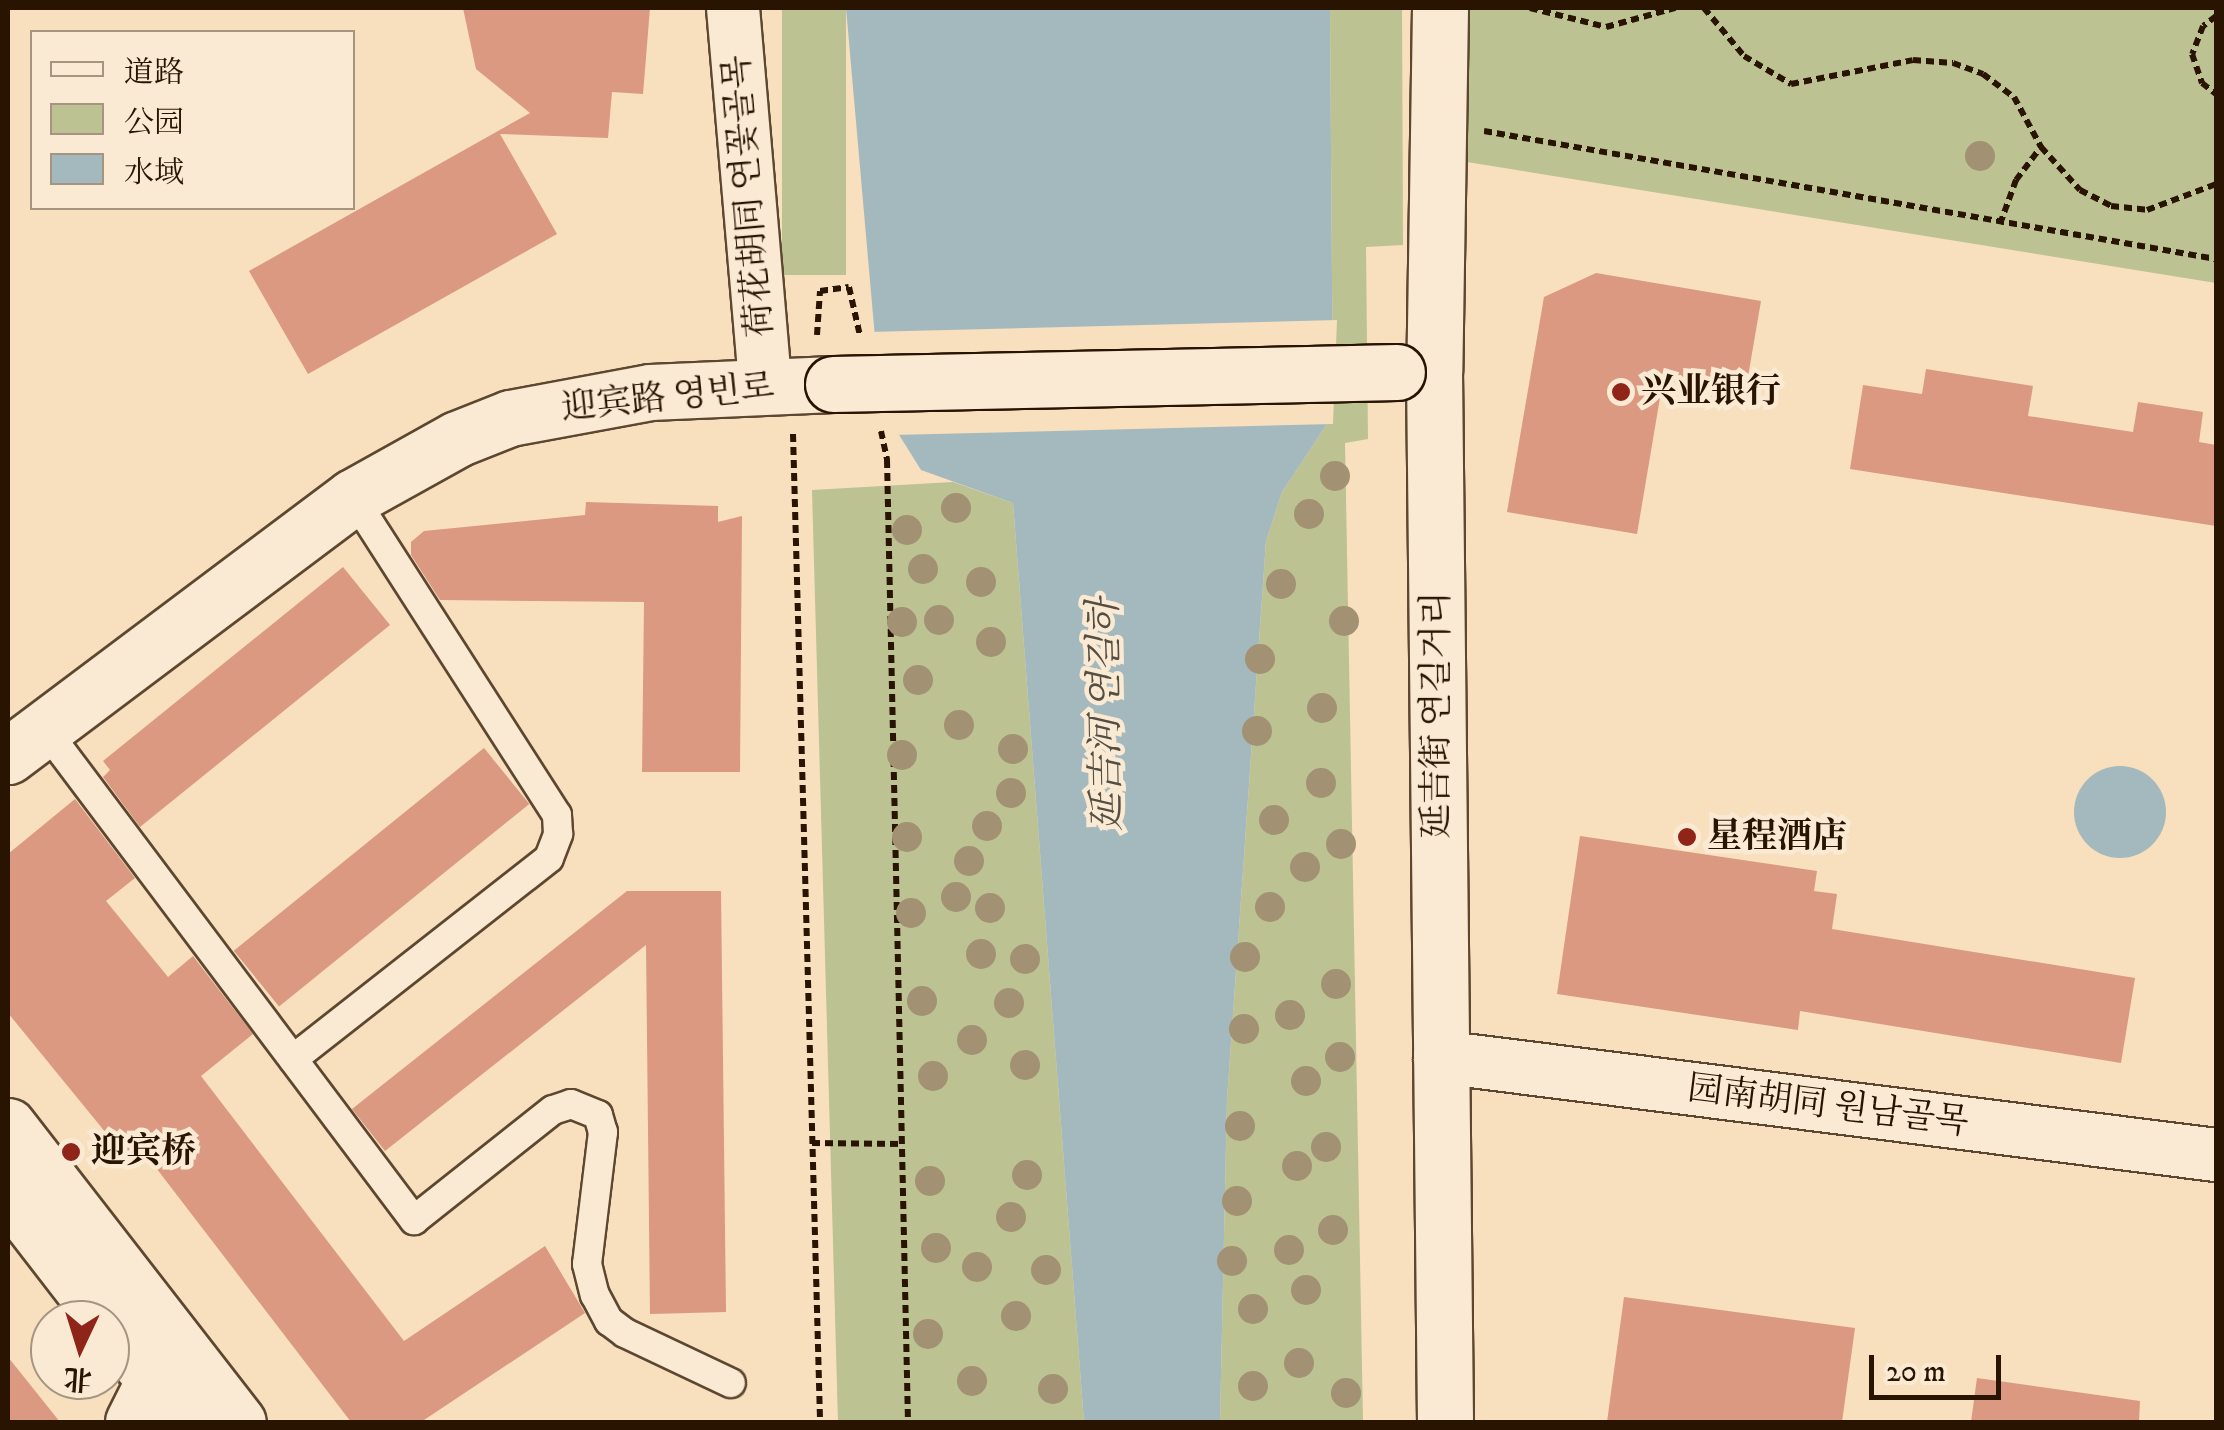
<!DOCTYPE html>
<html>
<head>
<meta charset="utf-8">
<style>
	body { margin:0 }
	#map { position:relative; width:2224px; height:1430px; overflow:hidden; background:#f8dfbd; font-family:"IM FELL DW Pica","Noto Serif SC","Noto Serif KR",serif }
	div>[style] { position:absolute }
	.green>* { inset:0; background:#bcc292; transform-origin:0 0 }
	.water>* { inset:0; background:#a4b9bd }
	.round { border-radius:50% }
	.pier>* { inset:0; background:#f8dfbd }
	.building>* { inset:0; background:#da9980; transform-origin:0 0 }
	.path>* { height:6px; margin-top:-3px; transform-origin:0; background:repeating-linear-gradient(90deg,#291401 0 8px,transparent 0 13px) }
	.roads { filter:drop-shadow(2px 0 #5d4730) drop-shadow(-2px 0 #5d4730) drop-shadow(0 2px #5d4730) drop-shadow(0 -2px #5d4730) }
	.lane>* { height:28px; margin:-14px; padding:0 14px; transform-origin:14px; border-radius:14px; background:#faead4 }
	.street>* { height:52px; margin:-26px; padding:0 26px; transform-origin:26px; border-radius:26px; background:#faead4 }
	.secondary>* { height:55px; margin:-27.5px; padding:0 27.5px; transform-origin:27.5px; border-radius:27.5px; background:#faead4 }
	.bridges { filter:drop-shadow(2px 0 #291401) drop-shadow(-2px 0 #291401) drop-shadow(0 2px #291401) drop-shadow(0 -2px #291401) }
	.secondary-bridge>* { height:55px; margin:-27.5px; padding:0 27.5px; transform-origin:27.5px; border-radius:27.5px; background:#faead4 }
	.trees>* { width:30px; height:30px; margin:-15px; border-radius:50%; background:#a29172 }
	.dots>* { width:28px; height:28px; translate:-50% -50%; box-sizing:border-box; border:5px solid #faead4; border-radius:50% }
	span { translate:-50% -50%; white-space:nowrap; text-align:center; line-height:1.15; -webkit-text-stroke:9px #faead4; paint-order:stroke }
	.street-label { font-size:35px; color:#291401 }
	.poi-label { font-size:35px; color:#291401; font-weight:700 }
	.left { translate:0 -50%; text-align:left }
	.water-label { font-size:38px; color:#544e43; font-style:italic }
	.frame { position:absolute; inset:0; border:10px solid #291401; pointer-events:none }
	.legend { position:absolute; left:30px; top:30px; width:325px; height:180px; box-sizing:border-box; background:#faead4; border:2px solid #a69480; margin:0; padding:12px 18px; list-style:none; font-size:30px; color:#291401 }
	.legend li { display:flex; align-items:center; gap:20px; height:50px }
	.legend b { width:50px; border:2px solid #a69480 }
	.north { position:absolute; left:30px; top:1300px; width:100px; height:100px; box-sizing:border-box; background:#faead4; border:2px solid #a69480; border-radius:50%; rotate:184deg; font-size:28px; font-weight:700; line-height:40px; text-align:center; color:#291401 }
	.north::after { content:''; display:block; margin:auto; width:35px; height:45px; background:#8f2418; clip-path:polygon(50% 0,100% 100%,50% 72%,0 100%) }
	.scale { position:absolute; left:1869px; top:1355px; width:132px; height:45px; box-sizing:border-box; border:5px solid #291401; border-top:0; padding-left:12px; font-size:30px; line-height:35px; white-space:nowrap; color:#291401; -webkit-text-stroke:8px #faead4; paint-order:stroke }
</style>
</head>
<body>
<div id="map">
	<div class="green">
		<div style="left:782px;top:8px;width:64px;height:267px"></div>
		<div style="clip-path:polygon(1330px 8px,1402px 8px,1403px 245px,1366px 247px,1368px 439px,1345px 443px,1363px 1422px,1220px 1422px,1227px 1100px,1266px 541px,1282px 492px,1333px 415px)"></div>
		<div style="clip-path:polygon(1465px 8px,2216px 8px,2216px 283px,1467px 162px)"></div>
		<div style="clip-path:polygon(953px 482px,1013px 503px,1084px 1422px,838px 1422px,812px 490px)"></div>
	</div>
	<div class="water">
		<div style="clip-path:polygon(846px 8px,1330px 8px,1333px 415px,1282px 492px,1266px 541px,1227px 1100px,1220px 1422px,1084px 1422px,1013px 503px,921px 470px,881px 406px)"></div>
		<div class="round" style="left:2074px;top:766px;width:92px;height:92px"></div>
	</div>
	<div class="pier">
		<div style="clip-path:polygon(1337px 320px,1333px 424px,893px 435px,876px 407px,867px 332px)"></div>
	</div>
	<div class="building">
		<div style="clip-path:polygon(463px 8px,650px 8px,643px 94px,612px 92px,608px 138px,500px 134px,557px 234px,308px 374px,249px 271px,530px 113px,476px 69px)"></div>
		<div style="clip-path:polygon(1596px 273px,1761px 301px,1745px 394px,1663px 380px,1637px 534px,1507px 512px,1544px 297px)"></div>
		<div style="clip-path:polygon(1926px 369px,2033px 386px,2028px 416px,2133px 432px,2138px 402px,2203px 412px,2199px 442px,2216px 445px,2216px 526px,1850px 469px,1863px 385px,1922px 394px)"></div>
		<div style="clip-path:polygon(586px 502px,718px 506px,718px 522px,742px 516px,740px 772px,642px 772px,644px 602px,440px 600px,411px 555px,411px 542px,424px 531px,585px 515px)"></div>
		<div style="clip-path:polygon(343px 567px,390px 625px,140px 827px,103px 777px,110px 770px,103px 761px)"></div>
		<div style="left:484px;top:748px;width:72px;height:322px;rotate:51deg"></div>
		<div style="clip-path:polygon(75px 799px,135px 878px,106px 901px,168px 977px,193px 956px,253px 1034px,201px 1076px,404px 1341px,545px 1246px,585px 1313px,421px 1422px,351px 1422px,137px 1143px,124px 1155px,8px 1013px,8px 854px)"></div>
		<div style="clip-path:polygon(1580px 836px,1817px 871px,1814px 891px,1837px 894px,1832px 929px,2135px 978px,2121px 1063px,1800px 1011px,1798px 1030px,1557px 994px)"></div>
		<div style="clip-path:polygon(627px 891px,721px 891px,726px 1312px,650px 1314px,646px 945px,385px 1151px,352px 1109px)"></div>
		<div style="clip-path:polygon(1624px 1297px,1855px 1328px,1842px 1422px,1607px 1422px)"></div>
		<div style="clip-path:polygon(8px 1357px,60px 1422px,8px 1422px)"></div>
		<div style="clip-path:polygon(1977px 1378px,2140px 1401px,2139px 1422px,1971px 1422px)"></div>
	</div>
	<div class="path">
		<div style="left:1530px;top:8px;width:78px;rotate:14deg"></div>
		<div style="left:1606px;top:27px;width:72px;rotate:-15.4deg"></div>
		<div style="left:1704px;top:8px;width:62px;rotate:50.2deg"></div>
		<div style="left:1744px;top:56px;width:55px;rotate:30.8deg"></div>
		<div style="left:1791px;top:84px;width:124px;rotate:-11.1deg"></div>
		<div style="left:1913px;top:60px;width:40px;rotate:4.3deg"></div>
		<div style="left:1953px;top:63px;width:32px;rotate:20deg"></div>
		<div style="left:1983px;top:74px;width:39px;rotate:37deg"></div>
		<div style="left:2014px;top:97px;width:57px;rotate:61.6deg"></div>
		<div style="left:2041px;top:147px;width:58px;rotate:47.8deg"></div>
		<div style="left:2080px;top:190px;width:35px;rotate:27deg"></div>
		<div style="left:2111px;top:206px;width:36px;rotate:6deg"></div>
		<div style="left:2147px;top:210px;width:74px;rotate:-20.6deg"></div>
		<div style="left:2216px;top:16px;width:16px;rotate:142deg"></div>
		<div style="left:2203px;top:26px;width:30px;rotate:111deg"></div>
		<div style="left:2192px;top:54px;width:31px;rotate:71deg"></div>
		<div style="left:2202px;top:83px;width:18px;rotate:38deg"></div>
		<div style="left:1484px;top:131px;width:743px;rotate:9.92deg"></div>
		<div style="left:2000px;top:224px;width:47px;rotate:-70deg"></div>
		<div style="left:2016px;top:180px;width:41px;rotate:-52.9deg"></div>
		<div style="left:817px;top:335px;width:44px;rotate:-86.1deg"></div>
		<div style="left:820px;top:291px;width:29px;rotate:-8deg"></div>
		<div style="left:849px;top:287px;width:50px;rotate:77.3deg"></div>
		<div style="left:881px;top:431px;width:30px;rotate:78deg"></div>
		<div style="left:887px;top:460px;width:962px;rotate:88.75deg"></div>
		<div style="left:793px;top:434px;width:988px;rotate:88.43deg"></div>
		<div style="left:812px;top:1143px;width:90px;rotate:0.6deg"></div>
	</div>
	<div class="roads">
		<div class="lane">
			<div style="left:44px;top:728px;width:616px;rotate:53.06deg"></div>
			<div style="left:414px;top:1220px;width:177px;rotate:-38.4deg"></div>
			<div style="left:553px;top:1110px;width:19px;rotate:-18deg"></div>
			<div style="left:571px;top:1104px;width:29px;rotate:22deg"></div>
			<div style="left:598px;top:1115px;width:18px;rotate:74deg"></div>
			<div style="left:603px;top:1132px;width:133px;rotate:96.9deg"></div>
			<div style="left:587px;top:1264px;width:32px;rotate:76deg"></div>
			<div style="left:595px;top:1295px;width:30px;rotate:62deg"></div>
			<div style="left:609px;top:1321px;width:20px;rotate:37deg"></div>
			<div style="left:625px;top:1333px;width:117px;rotate:25.3deg"></div>
			<div style="left:293px;top:1059px;width:325px;rotate:-38.1deg"></div>
			<div style="left:549px;top:858px;width:26px;rotate:-69deg"></div>
			<div style="left:558px;top:834px;width:19px;rotate:-93deg"></div>
			<div style="left:557px;top:815px;width:378px;rotate:-122.7deg"></div>
		</div>
		<div class="street">
			<div style="left:733px;top:8px;width:378px;rotate:85.1deg"></div>
			<div style="left:1440px;top:1057px;width:782px;rotate:7.2deg"></div>
			<div style="left:132px;top:1422px;width:47px;rotate:-63.4deg"></div>
		</div>
		<div class="secondary">
			<div style="left:1440px;top:8px;width:363px;rotate:90.9deg"></div>
			<div style="left:1434px;top:371px;width:1051px;rotate:89.4deg"></div>
			<div style="left:8px;top:756px;width:431px;rotate:-36.9deg"></div>
			<div style="left:353px;top:497px;width:119px;rotate:-29.1deg"></div>
			<div style="left:457px;top:439px;width:57px;rotate:-21.6deg"></div>
			<div style="left:510px;top:418px;width:142px;rotate:-10.5deg"></div>
			<div style="left:650px;top:392px;width:183px;rotate:-2.5deg"></div>
			<div style="left:8px;top:1126px;width:375px;rotate:52.2deg"></div>
			<div style="left:8px;top:1192px;width:162px;rotate:52.3deg"></div>
			<div style="left:110px;top:1324px;width:125px;rotate:51.8deg"></div>
		</div>
	</div>
	<div class="bridges">
		<div class="secondary-bridge">
			<div style="left:833px;top:384px;width:564px;rotate:-1.22deg"></div>
		</div>
	</div>
	<div class="trees">
		<div style="left:1980px;top:156px"></div>
		<div style="left:1335px;top:476px"></div>
		<div style="left:956px;top:508px"></div>
		<div style="left:1309px;top:514px"></div>
		<div style="left:907px;top:530px"></div>
		<div style="left:923px;top:569px"></div>
		<div style="left:981px;top:582px"></div>
		<div style="left:1281px;top:584px"></div>
		<div style="left:939px;top:620px"></div>
		<div style="left:1344px;top:621px"></div>
		<div style="left:902px;top:622px"></div>
		<div style="left:991px;top:642px"></div>
		<div style="left:1260px;top:659px"></div>
		<div style="left:918px;top:680px"></div>
		<div style="left:1322px;top:708px"></div>
		<div style="left:959px;top:725px"></div>
		<div style="left:1257px;top:731px"></div>
		<div style="left:1013px;top:749px"></div>
		<div style="left:902px;top:755px"></div>
		<div style="left:1321px;top:783px"></div>
		<div style="left:1011px;top:793px"></div>
		<div style="left:1274px;top:820px"></div>
		<div style="left:987px;top:826px"></div>
		<div style="left:907px;top:837px"></div>
		<div style="left:1341px;top:844px"></div>
		<div style="left:969px;top:861px"></div>
		<div style="left:1305px;top:867px"></div>
		<div style="left:956px;top:897px"></div>
		<div style="left:1270px;top:907px"></div>
		<div style="left:990px;top:908px"></div>
		<div style="left:911px;top:913px"></div>
		<div style="left:981px;top:954px"></div>
		<div style="left:1245px;top:957px"></div>
		<div style="left:1025px;top:959px"></div>
		<div style="left:1336px;top:984px"></div>
		<div style="left:922px;top:1001px"></div>
		<div style="left:1009px;top:1003px"></div>
		<div style="left:1290px;top:1015px"></div>
		<div style="left:1244px;top:1029px"></div>
		<div style="left:972px;top:1040px"></div>
		<div style="left:1340px;top:1057px"></div>
		<div style="left:1025px;top:1065px"></div>
		<div style="left:933px;top:1076px"></div>
		<div style="left:1306px;top:1081px"></div>
		<div style="left:1240px;top:1126px"></div>
		<div style="left:1326px;top:1147px"></div>
		<div style="left:1297px;top:1166px"></div>
		<div style="left:1027px;top:1175px"></div>
		<div style="left:930px;top:1181px"></div>
		<div style="left:1237px;top:1201px"></div>
		<div style="left:1011px;top:1217px"></div>
		<div style="left:1333px;top:1230px"></div>
		<div style="left:936px;top:1248px"></div>
		<div style="left:1289px;top:1250px"></div>
		<div style="left:1232px;top:1261px"></div>
		<div style="left:977px;top:1267px"></div>
		<div style="left:1046px;top:1270px"></div>
		<div style="left:1306px;top:1290px"></div>
		<div style="left:1253px;top:1309px"></div>
		<div style="left:1016px;top:1316px"></div>
		<div style="left:928px;top:1334px"></div>
		<div style="left:1299px;top:1363px"></div>
		<div style="left:972px;top:1381px"></div>
		<div style="left:1253px;top:1386px"></div>
		<div style="left:1053px;top:1389px"></div>
		<div style="left:1346px;top:1393px"></div>
	</div>
	<div class="dots">
		<div style="left:1621px;top:392px;background:#8f2418"></div>
		<div style="left:1687px;top:837px;background:#8f2418"></div>
		<div style="left:71px;top:1152px;background:#8f2418"></div>
	</div>
	<div class="street-label">
		<span style="left:749px;top:196px;rotate:-95deg">荷花胡同 연꽃골목</span>
		<span style="left:668px;top:398px;rotate:-6deg">迎宾路 영빈로</span>
		<span style="left:1437px;top:715px;rotate:-90deg">延吉街 연길거리</span>
		<span style="left:1828px;top:1106px;rotate:7deg">园南胡同 원남골목</span>
	</div>
	<div class="poi-label">
		<span class="left" style="left:1641px;top:392px">兴业银行</span>
		<span class="left" style="left:1707px;top:837px">星程酒店</span>
		<span class="left" style="left:91px;top:1152px">迎宾桥</span>
	</div>
	<div class="water-label">
		<span style="left:1107px;top:715px;rotate:-91deg">延吉河 연길하</span>
	</div>
	<div class="frame"></div>
	<ul class="legend">
	<li><b style="height:12px;background:#faead4"></b>道路</li>
	<li><b style="height:28px;background:#bcc292"></b>公园</li>
	<li><b style="height:28px;background:#a4b9bd"></b>水域</li>
	</ul>
	<div class="north">北</div>
	<div class="scale">20 m</div>
</div>
</body>
</html>
